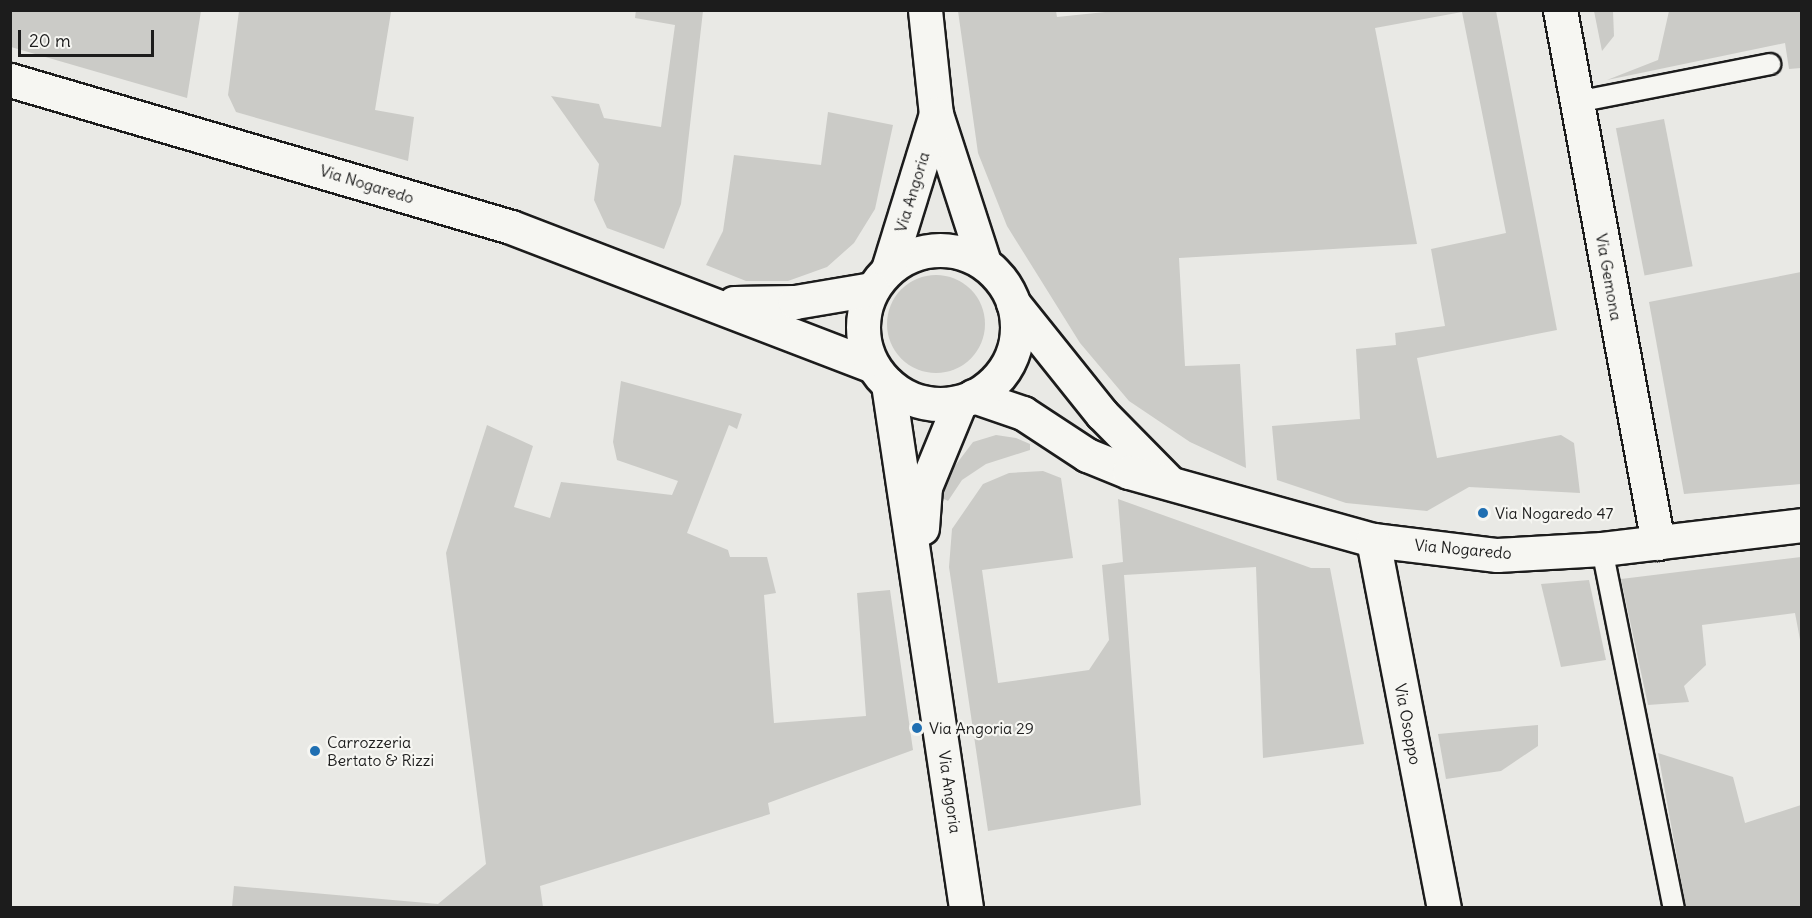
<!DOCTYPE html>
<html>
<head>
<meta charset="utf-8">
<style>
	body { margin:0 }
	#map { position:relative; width:1812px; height:918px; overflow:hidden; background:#e9e9e5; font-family:Delius,sans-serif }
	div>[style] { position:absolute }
	.green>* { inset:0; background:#cbcbc7; transform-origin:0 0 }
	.round { border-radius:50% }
	.roads { filter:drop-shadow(2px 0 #1c1c1c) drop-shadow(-2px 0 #1c1c1c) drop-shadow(0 2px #1c1c1c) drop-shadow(0 -2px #1c1c1c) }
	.lane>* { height:20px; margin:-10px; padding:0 10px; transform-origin:10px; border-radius:10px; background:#f6f6f2 }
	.street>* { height:33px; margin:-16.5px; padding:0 16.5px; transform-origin:16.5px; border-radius:16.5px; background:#f6f6f2 }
	.secondary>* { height:33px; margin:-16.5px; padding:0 16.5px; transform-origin:16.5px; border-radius:16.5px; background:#f6f6f2 }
	.secondary>.ring { margin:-16.5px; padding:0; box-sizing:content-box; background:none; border:33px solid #f6f6f2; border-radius:50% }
	.dots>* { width:16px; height:16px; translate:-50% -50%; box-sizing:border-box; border:3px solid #f6f6f2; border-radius:50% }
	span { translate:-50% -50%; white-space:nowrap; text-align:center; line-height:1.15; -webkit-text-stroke:4.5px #f6f6f2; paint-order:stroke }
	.street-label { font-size:16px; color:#1c1c1c }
	.poi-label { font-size:16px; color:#1c1c1c }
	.left { translate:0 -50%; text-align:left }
	.frame { position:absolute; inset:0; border:12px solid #1c1c1c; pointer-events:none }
	.scale { position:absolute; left:18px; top:30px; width:136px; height:27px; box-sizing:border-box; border:3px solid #1c1c1c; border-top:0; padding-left:8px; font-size:18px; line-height:21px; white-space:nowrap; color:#1c1c1c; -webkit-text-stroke:4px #f6f6f2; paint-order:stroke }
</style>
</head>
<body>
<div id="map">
	<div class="green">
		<div style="clip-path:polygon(636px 10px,703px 11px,681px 204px,664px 249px,607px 228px,594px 200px,599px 164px,551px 96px,599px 104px,604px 118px,661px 127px,675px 25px,635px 18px)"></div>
		<div style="clip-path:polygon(10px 11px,201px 11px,187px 98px,11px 47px)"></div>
		<div style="clip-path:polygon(239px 11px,407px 11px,391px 12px,375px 110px,414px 117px,408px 161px,236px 112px,228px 95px)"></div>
		<div style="clip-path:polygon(1115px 11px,1496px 11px,1557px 330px,1417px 358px,1437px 458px,1561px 435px,1574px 443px,1580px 493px,1469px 487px,1427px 511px,1346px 503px,1277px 480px,1272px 426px,1360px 419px,1356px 349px,1396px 345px,1395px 333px,1445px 326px,1431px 249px,1506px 233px,1462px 12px,1375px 28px,1417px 244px,1179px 258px,1185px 366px,1240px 364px,1246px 468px,1190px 442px,1129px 401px,1080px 343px,1007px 226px,978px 153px,958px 11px,1056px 11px,1057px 17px)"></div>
		<div style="clip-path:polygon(1594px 11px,1613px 11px,1614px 36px,1602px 51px)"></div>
		<div style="clip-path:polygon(1669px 11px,1801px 11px,1801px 68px,1789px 69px,1785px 43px,1607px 80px,1658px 60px)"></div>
		<div style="clip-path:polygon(828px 112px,893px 125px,875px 209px,854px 243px,827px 267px,788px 281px,746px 281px,706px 265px,723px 231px,734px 155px,821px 165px)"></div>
		<div style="left:1664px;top:119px;width:150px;height:49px;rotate:79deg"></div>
		<div style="clip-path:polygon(1801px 272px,1801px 484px,1684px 494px,1649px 302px)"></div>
		<div class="round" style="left:887px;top:275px;width:98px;height:98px"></div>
		<div style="clip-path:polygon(621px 381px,742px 414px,737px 429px,729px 425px,687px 533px,728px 550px,730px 557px,767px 557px,776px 593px,764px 595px,774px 723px,866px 716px,857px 593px,890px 590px,913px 750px,768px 803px,770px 814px,540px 886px,543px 907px,232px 907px,234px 886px,438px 904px,486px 864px,446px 553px,487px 425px,533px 446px,514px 507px,550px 518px,561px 482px,672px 495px,678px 481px,617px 460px,613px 442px)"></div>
		<div style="clip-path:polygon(996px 435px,1016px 438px,1030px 444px,1030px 450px,986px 464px,962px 480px,948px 501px,940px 497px,942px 483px,973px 442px)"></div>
		<div style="clip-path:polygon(1043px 471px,1061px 478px,1073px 558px,982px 570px,998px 683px,1089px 670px,1109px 640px,1102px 565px,1123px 562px,1118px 499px,1311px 568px,1330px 568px,1364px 744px,1263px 758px,1256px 567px,1124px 575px,1141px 805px,988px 831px,949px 567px,952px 529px,983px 484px,1009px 473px)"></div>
		<div style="clip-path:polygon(1801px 557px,1801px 645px,1795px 613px,1702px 625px,1706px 665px,1684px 686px,1689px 702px,1648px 705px,1621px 579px)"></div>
		<div style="clip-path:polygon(1589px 580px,1606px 660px,1561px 667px,1541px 584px)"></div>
		<div style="clip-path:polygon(1538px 725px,1538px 746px,1501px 771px,1446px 779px,1438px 734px)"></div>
		<div style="clip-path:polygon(1658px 753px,1733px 777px,1745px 823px,1801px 805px,1801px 907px,1686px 907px)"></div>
	</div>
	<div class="roads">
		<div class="lane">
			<div style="left:1577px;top:102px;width:197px;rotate:-11.1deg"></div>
			<div style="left:1602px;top:549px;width:366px;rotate:78.7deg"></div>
		</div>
		<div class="street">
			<div style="left:1560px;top:10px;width:542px;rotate:79.58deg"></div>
			<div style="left:1013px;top:303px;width:142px;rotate:51.3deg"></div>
			<div style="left:1102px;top:414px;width:93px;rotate:45.4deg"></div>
			<div style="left:973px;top:396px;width:53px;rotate:18.8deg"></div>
			<div style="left:1023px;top:413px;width:77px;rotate:33.3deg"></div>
			<div style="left:1087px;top:455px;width:45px;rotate:22deg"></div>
			<div style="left:1129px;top:472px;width:253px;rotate:15.6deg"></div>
			<div style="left:1373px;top:540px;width:125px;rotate:6.9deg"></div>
			<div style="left:1497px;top:555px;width:105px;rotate:-3.3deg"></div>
			<div style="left:1602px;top:549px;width:201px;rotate:-6.8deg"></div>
			<div style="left:1373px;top:540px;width:375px;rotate:79.1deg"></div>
		</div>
		<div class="secondary">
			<div style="left:925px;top:10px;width:105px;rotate:84deg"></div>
			<div style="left:936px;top:114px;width:157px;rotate:72.1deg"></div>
			<div style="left:10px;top:80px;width:522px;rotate:16.35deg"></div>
			<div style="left:511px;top:227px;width:386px;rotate:21deg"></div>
			<div class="ring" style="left:863px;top:250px;width:121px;height:121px"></div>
			<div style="left:888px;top:269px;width:162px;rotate:-72.8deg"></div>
			<div style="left:734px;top:303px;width:61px;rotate:-0.9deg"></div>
			<div style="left:795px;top:302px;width:78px;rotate:-9.6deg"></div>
			<div style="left:888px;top:384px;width:530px;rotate:81.53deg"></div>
			<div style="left:922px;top:528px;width:41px;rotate:-85.8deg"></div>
			<div style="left:925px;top:487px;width:92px;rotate:-67.6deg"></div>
		</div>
	</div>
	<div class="dots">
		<div style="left:1483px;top:513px;background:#1f6fb2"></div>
		<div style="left:917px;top:728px;background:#1f6fb2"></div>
		<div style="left:315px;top:751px;background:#1f6fb2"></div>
	</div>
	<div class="street-label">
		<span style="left:367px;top:184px;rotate:17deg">Via Nogaredo</span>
		<span style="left:912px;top:192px;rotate:-73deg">Via Angoria</span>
		<span style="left:1609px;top:277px;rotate:80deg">Via Gemona</span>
		<span style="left:1463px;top:549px;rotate:5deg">Via Nogaredo</span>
		<span style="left:1408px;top:724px;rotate:79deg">Via Osoppo</span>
		<span style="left:950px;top:792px;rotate:82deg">Via Angoria</span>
	</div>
	<div class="poi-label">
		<span class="left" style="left:1495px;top:513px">Via Nogaredo 47</span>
		<span class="left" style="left:929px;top:728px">Via Angoria 29</span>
		<span class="left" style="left:327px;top:751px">Carrozzeria<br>Bertato &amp; Rizzi</span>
	</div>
	<div class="frame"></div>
	<div class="scale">20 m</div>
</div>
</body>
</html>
